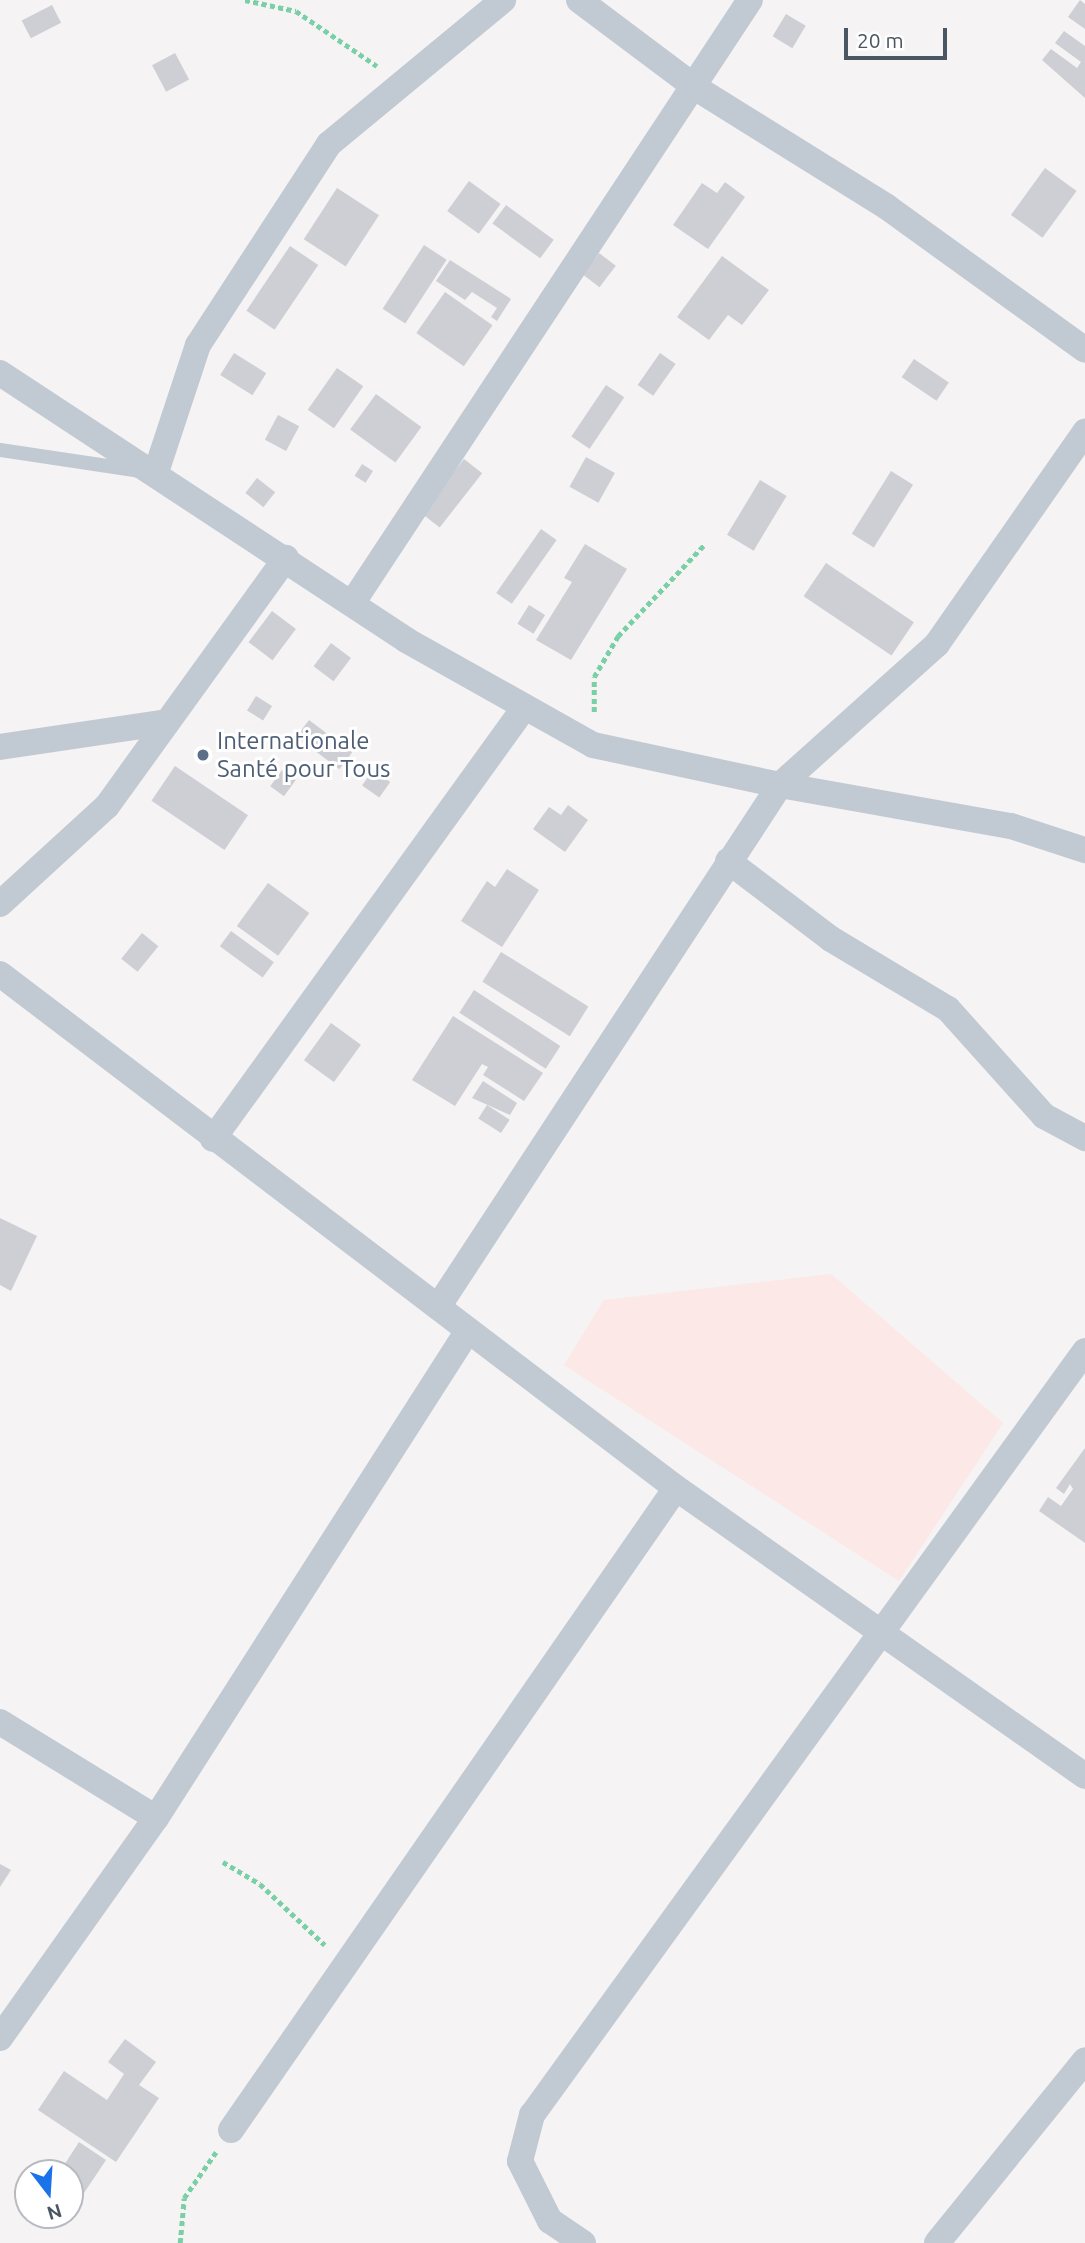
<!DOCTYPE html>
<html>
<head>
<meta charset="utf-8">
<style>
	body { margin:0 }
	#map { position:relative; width:1085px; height:2243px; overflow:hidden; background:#f5f3f3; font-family:Ubuntu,sans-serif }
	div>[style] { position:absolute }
	.medical>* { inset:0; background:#fce8e6 }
	.building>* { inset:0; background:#cdcfd5; transform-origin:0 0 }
	.path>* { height:4.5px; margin-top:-2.25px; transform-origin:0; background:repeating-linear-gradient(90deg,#7ad0a6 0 5px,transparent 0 8.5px) }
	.lane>* { height:14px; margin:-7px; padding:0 7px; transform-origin:7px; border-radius:7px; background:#c1cad2 }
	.street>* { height:26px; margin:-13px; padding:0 13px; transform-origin:13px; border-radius:13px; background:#c1cad2 }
	.dots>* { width:19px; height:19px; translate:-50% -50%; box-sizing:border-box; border:4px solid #fff; border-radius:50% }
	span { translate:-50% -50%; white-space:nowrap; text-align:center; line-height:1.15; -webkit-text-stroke:6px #fff; paint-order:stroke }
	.service-label { font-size:24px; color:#4e5e75 }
	.left { translate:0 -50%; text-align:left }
	.north { position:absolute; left:14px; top:2159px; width:70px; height:70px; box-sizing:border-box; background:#fff; border:2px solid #b7bbc0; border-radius:50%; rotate:163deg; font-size:19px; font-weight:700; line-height:28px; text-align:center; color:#4a5661 }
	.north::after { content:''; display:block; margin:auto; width:24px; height:32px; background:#1a73e8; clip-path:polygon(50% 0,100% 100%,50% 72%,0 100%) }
	.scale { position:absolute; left:844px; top:28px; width:103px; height:32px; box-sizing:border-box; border:4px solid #4a5661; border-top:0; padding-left:9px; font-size:21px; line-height:24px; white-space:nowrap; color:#4a5661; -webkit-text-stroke:5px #fff; paint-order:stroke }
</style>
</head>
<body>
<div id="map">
	<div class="medical">
		<div style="clip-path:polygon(831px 1274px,1003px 1423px,899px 1581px,564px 1365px,604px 1300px)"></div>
	</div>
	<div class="building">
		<div style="clip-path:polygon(1080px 0,1085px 4px,1085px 29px,1068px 17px)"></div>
		<div style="left:52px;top:5px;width:20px;height:34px;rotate:63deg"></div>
		<div style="left:786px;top:14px;width:23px;height:26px;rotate:31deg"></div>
		<div style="clip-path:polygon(1064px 31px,1085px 46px,1085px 98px,1042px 60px,1051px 49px,1077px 68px,1081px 62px,1055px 43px)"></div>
		<div style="left:175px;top:53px;width:30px;height:26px;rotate:62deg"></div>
		<div style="left:1045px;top:168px;width:39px;height:58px;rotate:36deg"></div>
		<div style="left:469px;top:181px;width:39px;height:37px;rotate:36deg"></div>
		<div style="clip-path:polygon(725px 182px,745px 197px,708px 249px,673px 225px,702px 183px,717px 193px)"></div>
		<div style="left:337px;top:188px;width:50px;height:61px;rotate:33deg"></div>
		<div style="left:506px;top:205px;width:59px;height:23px;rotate:36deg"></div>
		<div style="left:424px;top:245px;width:27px;height:76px;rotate:33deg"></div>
		<div style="left:290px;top:246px;width:34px;height:78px;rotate:34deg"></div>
		<div style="left:599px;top:253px;width:21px;height:27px;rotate:37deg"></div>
		<div style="clip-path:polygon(722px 256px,769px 290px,742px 325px,728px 315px,709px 340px,677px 317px)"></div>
		<div style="clip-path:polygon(450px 260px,511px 299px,497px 321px,491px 317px,497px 308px,472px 292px,465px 300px,436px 281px)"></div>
		<div style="left:445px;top:292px;width:58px;height:50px;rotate:35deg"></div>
		<div style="left:234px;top:353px;width:38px;height:26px;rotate:32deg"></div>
		<div style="left:660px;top:353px;width:19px;height:39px;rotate:35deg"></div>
		<div style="left:914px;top:359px;width:42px;height:22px;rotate:34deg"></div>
		<div style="left:337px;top:368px;width:32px;height:51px;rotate:35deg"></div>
		<div style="left:606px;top:385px;width:22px;height:62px;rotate:34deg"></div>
		<div style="left:376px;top:394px;width:56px;height:44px;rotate:36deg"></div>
		<div style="left:278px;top:415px;width:24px;height:28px;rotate:28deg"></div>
		<div style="left:586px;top:457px;width:33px;height:34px;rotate:29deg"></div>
		<div style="left:464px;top:459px;width:23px;height:69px;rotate:38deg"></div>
		<div style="left:362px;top:464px;width:13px;height:14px;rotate:32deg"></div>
		<div style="left:891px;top:471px;width:26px;height:74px;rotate:32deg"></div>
		<div style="left:257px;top:478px;width:23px;height:19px;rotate:38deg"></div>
		<div style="left:760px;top:480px;width:31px;height:64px;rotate:31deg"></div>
		<div style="left:541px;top:529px;width:19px;height:78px;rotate:35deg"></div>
		<div style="clip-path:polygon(585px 544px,627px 569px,571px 660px,536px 640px,572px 582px,564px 578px)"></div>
		<div style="left:826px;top:563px;width:106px;height:40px;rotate:34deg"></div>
		<div style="left:529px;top:605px;width:19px;height:22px;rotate:32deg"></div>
		<div style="left:272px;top:611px;width:30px;height:39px;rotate:37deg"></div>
		<div style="left:331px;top:643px;width:25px;height:29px;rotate:37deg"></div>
		<div style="left:256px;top:696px;width:19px;height:17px;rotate:32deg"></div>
		<div style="left:309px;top:720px;width:54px;height:21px;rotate:37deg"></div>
		<div style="left:175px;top:766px;width:88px;height:42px;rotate:34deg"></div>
		<div style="left:282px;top:770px;width:17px;height:20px;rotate:36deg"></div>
		<div style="left:373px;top:770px;width:21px;height:19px;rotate:35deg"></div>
		<div style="clip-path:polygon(568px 805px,588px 820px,565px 852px,533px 829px,549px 807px,561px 815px)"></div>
		<div style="clip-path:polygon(507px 869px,539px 890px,502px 947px,461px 921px,487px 881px,495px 887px)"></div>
		<div style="left:268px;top:883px;width:51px;height:53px;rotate:36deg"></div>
		<div style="left:231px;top:931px;width:53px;height:19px;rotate:36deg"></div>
		<div style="left:142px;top:933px;width:21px;height:33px;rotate:39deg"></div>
		<div style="left:501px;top:952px;width:103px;height:35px;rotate:32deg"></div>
		<div style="left:474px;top:990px;width:103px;height:27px;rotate:33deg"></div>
		<div style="clip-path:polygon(453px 1016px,543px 1073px,524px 1101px,483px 1075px,488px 1067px,482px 1064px,455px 1106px,412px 1080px)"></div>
		<div style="left:331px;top:1023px;width:37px;height:46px;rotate:36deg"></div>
		<div style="clip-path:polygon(483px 1081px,517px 1103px,510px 1115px,472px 1098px)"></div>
		<div style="left:487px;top:1105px;width:27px;height:16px;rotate:33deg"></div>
		<div style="clip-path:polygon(0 1218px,37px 1236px,11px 1291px,0 1285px)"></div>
		<div style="clip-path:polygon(1085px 1448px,1085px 1543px,1039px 1511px,1048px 1497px,1061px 1506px,1073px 1489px,1070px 1484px,1064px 1494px,1056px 1488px)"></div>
		<div style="clip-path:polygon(0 1864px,11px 1870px,0 1887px)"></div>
		<div style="clip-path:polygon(125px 2039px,156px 2062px,139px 2085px,159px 2098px,116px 2162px,38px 2110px,64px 2071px,107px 2100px,124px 2074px,108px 2062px)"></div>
		<div style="clip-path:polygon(79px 2142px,106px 2160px,70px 2214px,70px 2173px,59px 2173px)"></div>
	</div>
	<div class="path">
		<div style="left:245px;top:0;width:52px;rotate:12.2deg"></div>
		<div style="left:296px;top:11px;width:98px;rotate:34.2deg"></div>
		<div style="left:594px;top:712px;width:35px;rotate:-90deg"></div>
		<div style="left:594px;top:677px;width:48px;rotate:-59.7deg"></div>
		<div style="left:618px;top:636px;width:127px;rotate:-46.6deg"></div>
		<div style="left:223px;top:1862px;width:43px;rotate:30.7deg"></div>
		<div style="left:260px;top:1884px;width:89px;rotate:43.2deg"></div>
		<div style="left:180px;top:2243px;width:45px;rotate:-84.9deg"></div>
		<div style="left:184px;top:2198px;width:56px;rotate:-55.2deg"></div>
	</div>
	<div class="lane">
		<div style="left:0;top:450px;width:149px;rotate:8.5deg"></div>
	</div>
	<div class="street">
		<div style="left:579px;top:0;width:146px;rotate:36.9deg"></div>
		<div style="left:696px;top:88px;width:225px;rotate:31.9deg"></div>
		<div style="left:887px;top:207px;width:244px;rotate:35.8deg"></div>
		<div style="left:0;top:373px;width:486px;rotate:33.3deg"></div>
		<div style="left:406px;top:640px;width:214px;rotate:29.3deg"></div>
		<div style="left:593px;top:745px;width:191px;rotate:12.1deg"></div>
		<div style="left:780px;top:785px;width:624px;rotate:123.23deg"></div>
		<div style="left:156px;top:472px;width:134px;rotate:-71.7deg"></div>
		<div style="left:198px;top:345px;width:240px;rotate:-56.9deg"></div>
		<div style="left:329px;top:144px;width:226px;rotate:-39.6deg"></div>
		<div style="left:353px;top:602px;width:721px;rotate:-56.6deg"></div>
		<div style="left:0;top:747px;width:169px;rotate:-8.5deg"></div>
		<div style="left:780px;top:785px;width:211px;rotate:-41.9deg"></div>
		<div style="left:937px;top:644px;width:259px;rotate:-55.1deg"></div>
		<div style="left:780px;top:785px;width:235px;rotate:10.1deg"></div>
		<div style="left:1011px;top:826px;width:78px;rotate:18deg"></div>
		<div style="left:728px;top:861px;width:129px;rotate:37.1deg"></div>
		<div style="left:831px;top:939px;width:136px;rotate:30.9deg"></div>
		<div style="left:948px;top:1009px;width:144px;rotate:48.1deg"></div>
		<div style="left:1044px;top:1116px;width:47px;rotate:28.2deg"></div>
		<div style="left:0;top:904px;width:145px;rotate:-42.5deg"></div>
		<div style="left:107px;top:806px;width:306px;rotate:-54.2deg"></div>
		<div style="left:0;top:974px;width:849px;rotate:37.25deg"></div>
		<div style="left:676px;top:1488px;width:500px;rotate:35.15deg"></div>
		<div style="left:213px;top:1139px;width:531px;rotate:-54.19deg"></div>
		<div style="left:0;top:1722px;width:183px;rotate:31.6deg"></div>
		<div style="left:0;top:2038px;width:270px;rotate:-54.7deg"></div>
		<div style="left:156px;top:1818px;width:577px;rotate:-57.38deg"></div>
		<div style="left:231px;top:2130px;width:781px;rotate:-55.27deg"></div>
		<div style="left:583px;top:2243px;width:40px;rotate:-146deg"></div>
		<div style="left:550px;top:2221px;width:67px;rotate:-116.6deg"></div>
		<div style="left:520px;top:2161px;width:48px;rotate:-75.4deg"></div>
		<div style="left:532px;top:2115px;width:943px;rotate:-54.1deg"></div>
		<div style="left:937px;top:2243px;width:235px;rotate:-51deg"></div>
	</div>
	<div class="dots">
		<div style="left:203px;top:755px;background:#5c6f8a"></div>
	</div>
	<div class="service-label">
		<span class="left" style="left:217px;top:755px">Internationale<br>Santé pour Tous</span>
	</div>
	<div class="north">N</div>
	<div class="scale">20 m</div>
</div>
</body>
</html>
